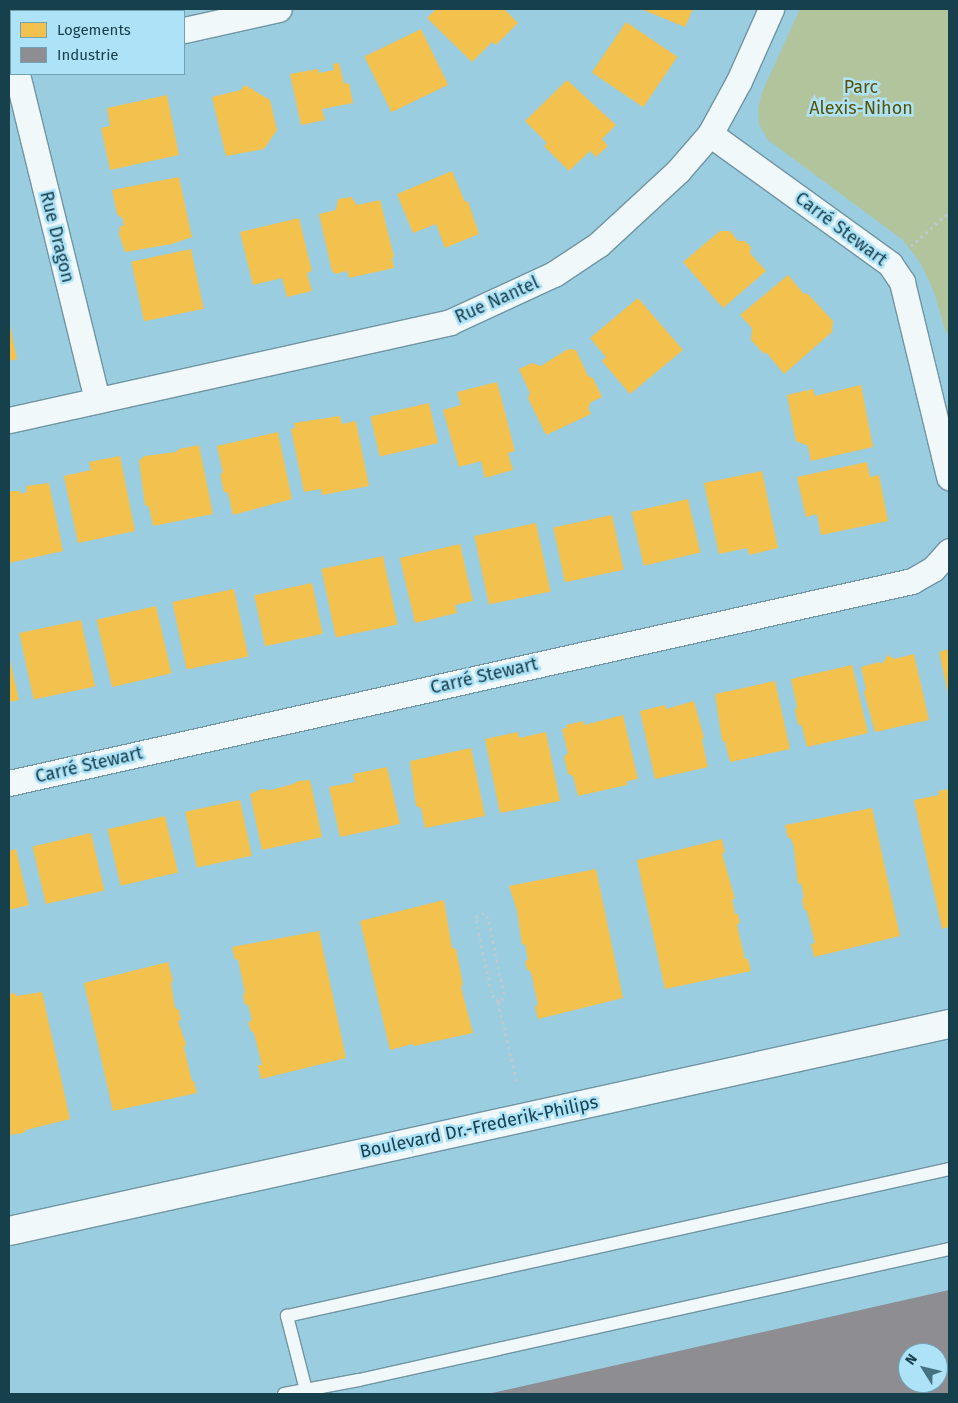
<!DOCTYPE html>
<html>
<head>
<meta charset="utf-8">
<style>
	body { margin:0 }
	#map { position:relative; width:958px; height:1403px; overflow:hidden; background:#9acde0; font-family:"Fira Sans",sans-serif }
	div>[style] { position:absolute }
	.green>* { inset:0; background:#b2c49c }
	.homes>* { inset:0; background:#f2c14e; transform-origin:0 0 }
	.industry>* { inset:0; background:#8d8d92 }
	.path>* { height:3px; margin-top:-1.5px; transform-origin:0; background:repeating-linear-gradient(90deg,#bbcad0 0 2.5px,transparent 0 6.5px) }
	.roads { filter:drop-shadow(1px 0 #7094a2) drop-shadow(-1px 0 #7094a2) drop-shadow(0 1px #7094a2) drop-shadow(0 -1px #7094a2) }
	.lane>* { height:12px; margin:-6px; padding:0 6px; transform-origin:6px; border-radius:6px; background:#f0f8fa }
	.street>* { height:25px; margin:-12.5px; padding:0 12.5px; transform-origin:12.5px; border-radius:12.5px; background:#f0f8fa }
	.secondary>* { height:28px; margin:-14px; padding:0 14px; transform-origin:14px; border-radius:14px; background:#f0f8fa }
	span { translate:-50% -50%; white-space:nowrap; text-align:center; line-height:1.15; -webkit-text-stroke:5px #aee2f7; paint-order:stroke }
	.park-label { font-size:18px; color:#595203 }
	.street-label { font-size:18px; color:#17404d }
	.frame { position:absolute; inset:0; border:10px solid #17404d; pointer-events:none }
	.legend { position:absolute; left:10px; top:10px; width:175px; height:65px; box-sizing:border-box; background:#aee2f7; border:1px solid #72a1b3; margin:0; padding:6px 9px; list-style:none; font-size:15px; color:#17404d }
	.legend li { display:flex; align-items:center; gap:10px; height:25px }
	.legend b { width:25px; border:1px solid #72a1b3 }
	.north { position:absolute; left:898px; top:1343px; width:50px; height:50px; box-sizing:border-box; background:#aee2f7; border:1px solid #72a1b3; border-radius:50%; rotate:306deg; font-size:14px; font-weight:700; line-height:20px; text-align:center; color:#17404d }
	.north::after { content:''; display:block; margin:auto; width:18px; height:22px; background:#457180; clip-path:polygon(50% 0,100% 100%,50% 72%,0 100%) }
</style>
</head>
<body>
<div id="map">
	<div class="green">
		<div style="clip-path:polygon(800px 9px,949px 9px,949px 332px,946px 333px,934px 292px,921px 264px,903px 240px,768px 140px,759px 124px,758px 108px,763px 90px)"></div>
	</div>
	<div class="homes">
		<div style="clip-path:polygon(436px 9px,504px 9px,518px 23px,496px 45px,492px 42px,472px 62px,427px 18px)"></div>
		<div style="clip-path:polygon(641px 9px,693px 9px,685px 27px)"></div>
		<div style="left:626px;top:22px;width:62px;height:61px;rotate:34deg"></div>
		<div style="left:421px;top:29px;width:62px;height:63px;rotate:64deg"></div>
		<div style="clip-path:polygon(339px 63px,344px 84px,349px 83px,353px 103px,322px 109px,325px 120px,301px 125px,290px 74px,318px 69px,319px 73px,334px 70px,333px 64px)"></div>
		<div style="clip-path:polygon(567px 80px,616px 125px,602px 139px,608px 146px,596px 157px,590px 151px,569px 171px,544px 146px,547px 143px,525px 121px)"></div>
		<div style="clip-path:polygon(245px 85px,270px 100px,277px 130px,264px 149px,226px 156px,212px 97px,241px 90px)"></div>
		<div style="clip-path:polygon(167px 95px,179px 155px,110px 170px,101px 128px,110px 126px,107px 108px)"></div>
		<div style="clip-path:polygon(452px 171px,465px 202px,468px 201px,479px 234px,445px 248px,436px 224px,413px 233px,397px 194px)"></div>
		<div style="clip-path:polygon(179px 177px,192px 237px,172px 244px,125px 252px,119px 234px,120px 226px,124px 226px,123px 219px,117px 214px,112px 190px)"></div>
		<div style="clip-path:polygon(351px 197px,357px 205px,380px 200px,394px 257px,392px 257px,394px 268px,349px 278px,347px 271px,336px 274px,332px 271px,319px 214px,336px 210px,338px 199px)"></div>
		<div style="clip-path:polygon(299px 218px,312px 271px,307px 273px,312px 291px,287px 297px,282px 278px,253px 285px,240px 232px)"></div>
		<div style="clip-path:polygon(720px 231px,730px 231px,738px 241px,745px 241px,751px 247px,750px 253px,766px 271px,723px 308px,683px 262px)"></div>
		<div style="left:191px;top:249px;width:61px;height:61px;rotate:78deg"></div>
		<div style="clip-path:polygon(788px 275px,803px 293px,808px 294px,833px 321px,832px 332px,784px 374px,766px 352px,764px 354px,751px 340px,752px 328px,740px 315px)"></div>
		<div style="clip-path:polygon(638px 298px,683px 350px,630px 394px,602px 361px,606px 357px,590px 338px)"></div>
		<div style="clip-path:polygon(9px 321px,17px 359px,9px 361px)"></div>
		<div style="clip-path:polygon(568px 349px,576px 350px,588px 376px,593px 378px,602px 397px,591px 402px,588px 408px,591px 414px,546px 435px,528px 398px,530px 393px,519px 369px,532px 363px,541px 366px)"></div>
		<div style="clip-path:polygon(497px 382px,515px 451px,508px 453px,513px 470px,485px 478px,481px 461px,459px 467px,443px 410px,461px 405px,457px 392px)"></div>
		<div style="clip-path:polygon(861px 385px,873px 447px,811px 461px,808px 446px,796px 441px,787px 395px,813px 389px,815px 396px)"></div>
		<div style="left:429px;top:403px;width:41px;height:60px;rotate:77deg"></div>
		<div style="clip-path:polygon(340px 416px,342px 424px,356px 421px,369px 486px,322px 495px,321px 489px,304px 492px,291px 429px,295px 428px,294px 423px)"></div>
		<div style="clip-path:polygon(278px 432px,292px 499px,233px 515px,228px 493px,224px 492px,220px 475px,223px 472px,217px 446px)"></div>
		<div style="clip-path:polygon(199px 445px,213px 514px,153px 526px,149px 507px,145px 505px,139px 460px,145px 456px,176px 452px,179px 449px)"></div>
		<div style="clip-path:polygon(120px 456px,135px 531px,78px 543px,64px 476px,91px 470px,89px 462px)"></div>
		<div style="clip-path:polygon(867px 462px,870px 477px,879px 475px,888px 521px,821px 535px,817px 514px,806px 517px,797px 477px)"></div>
		<div style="clip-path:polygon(762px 471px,778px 548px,749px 555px,747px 548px,719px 554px,704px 483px)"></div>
		<div style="clip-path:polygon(49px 483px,63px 551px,9px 563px,9px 491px,20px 491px,21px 494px,27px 492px,26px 486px)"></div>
		<div style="left:688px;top:499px;width:55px;height:58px;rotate:77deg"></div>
		<div style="left:612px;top:515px;width:56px;height:60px;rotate:78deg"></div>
		<div style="left:536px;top:523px;width:70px;height:63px;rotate:78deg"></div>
		<div style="clip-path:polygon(460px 544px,473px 601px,455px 605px,457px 613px,415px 623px,400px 558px)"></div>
		<div style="left:383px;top:556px;width:70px;height:63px;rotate:78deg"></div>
		<div style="left:312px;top:583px;width:52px;height:59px;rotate:78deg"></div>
		<div style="left:234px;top:589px;width:69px;height:63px;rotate:78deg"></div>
		<div style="left:156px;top:606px;width:69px;height:61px;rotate:77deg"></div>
		<div style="left:81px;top:620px;width:68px;height:63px;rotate:78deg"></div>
		<div style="clip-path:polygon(949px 649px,949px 692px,948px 693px,939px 652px)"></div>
		<div style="clip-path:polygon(914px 654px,929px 720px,875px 732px,864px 692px,866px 689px,861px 667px,879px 662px,882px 664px,888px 655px,894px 659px)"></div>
		<div style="clip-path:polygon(9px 656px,19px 700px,9px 702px)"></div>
		<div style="clip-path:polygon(852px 665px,868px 733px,807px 747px,802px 726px,798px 724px,795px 710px,797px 707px,791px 679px)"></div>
		<div style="clip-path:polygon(775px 681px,790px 749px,730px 762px,725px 742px,722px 740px,715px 694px)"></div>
		<div style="clip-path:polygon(694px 701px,704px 738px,702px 740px,708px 767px,655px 779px,640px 711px,665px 705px,666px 709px)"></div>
		<div style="clip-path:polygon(623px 715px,638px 779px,627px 781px,627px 785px,578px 796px,573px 776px,568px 774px,564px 757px,568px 753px,562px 729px,567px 728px,566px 725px,583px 721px,584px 725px)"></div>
		<div style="clip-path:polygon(518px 732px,519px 738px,546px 732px,560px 801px,500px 813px,485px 739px)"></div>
		<div style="clip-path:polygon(471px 748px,485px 816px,425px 828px,421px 808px,416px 806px,410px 761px)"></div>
		<div style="clip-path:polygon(387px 767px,400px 824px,340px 837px,329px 787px,355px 782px,353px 774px)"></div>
		<div style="clip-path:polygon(310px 780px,322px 837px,262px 850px,250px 794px,261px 789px,271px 790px,293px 784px,298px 781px)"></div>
		<div style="clip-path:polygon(949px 789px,949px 927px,942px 929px,914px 800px,939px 795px,938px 791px)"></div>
		<div style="left:240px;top:800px;width:57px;height:56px;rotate:78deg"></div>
		<div style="clip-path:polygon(872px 808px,900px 936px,814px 957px,811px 944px,815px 943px,807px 911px,804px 909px,802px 899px,804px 898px,801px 883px,798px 884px,794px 848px,791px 838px,788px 838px,785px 825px)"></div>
		<div style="left:165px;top:816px;width:58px;height:59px;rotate:77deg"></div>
		<div style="left:91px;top:833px;width:59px;height:60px;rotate:77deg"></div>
		<div style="clip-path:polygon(722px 839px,725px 853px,722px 853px,735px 899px,732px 899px,735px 914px,738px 914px,740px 922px,737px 925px,745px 959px,748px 959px,751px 971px,665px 989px,637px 860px)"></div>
		<div style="clip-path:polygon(16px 849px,29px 905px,9px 910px,9px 851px)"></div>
		<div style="clip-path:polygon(596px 869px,623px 998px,538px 1019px,535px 1006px,538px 1005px,531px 972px,527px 969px,525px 961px,528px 960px,525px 944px,522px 945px,517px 910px,509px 886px)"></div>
		<div style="clip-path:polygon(444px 900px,452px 948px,456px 949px,463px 984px,461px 987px,473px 1033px,414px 1046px,413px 1044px,390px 1050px,360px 921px)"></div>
		<div style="clip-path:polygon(319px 931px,346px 1058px,261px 1079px,258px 1065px,262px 1065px,254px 1033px,251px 1031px,248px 1022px,252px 1020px,248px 1004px,245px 1005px,243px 996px,245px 992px,238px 959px,235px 960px,232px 947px)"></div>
		<div style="clip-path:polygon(168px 962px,173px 981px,171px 983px,175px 1008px,179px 1010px,181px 1020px,178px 1021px,186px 1044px,184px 1048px,192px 1081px,194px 1081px,197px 1093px,113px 1111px,84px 983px)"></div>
		<div style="clip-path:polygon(42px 992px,70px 1119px,26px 1130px,24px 1133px,9px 1135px,9px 994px,15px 993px,16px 996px)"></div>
	</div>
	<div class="industry">
		<div style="clip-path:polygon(evenodd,949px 1290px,949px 1394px,492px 1394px,492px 1393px,949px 1290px,908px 1353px,938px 1353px,938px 1383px,908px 1383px,908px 1353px)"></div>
	</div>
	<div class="path">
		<div style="left:911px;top:246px;width:51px;rotate:-41.8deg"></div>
		<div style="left:498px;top:1002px;width:4px;rotate:-27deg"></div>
		<div style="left:502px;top:1000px;width:6px;rotate:-72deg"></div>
		<div style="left:504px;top:994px;width:78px;rotate:-101.9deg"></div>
		<div style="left:488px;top:918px;width:6px;rotate:-129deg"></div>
		<div style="left:484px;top:913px;width:8px;rotate:157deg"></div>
		<div style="left:477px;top:916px;width:4px;rotate:104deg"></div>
		<div style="left:476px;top:920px;width:77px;rotate:78deg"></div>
		<div style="left:492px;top:995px;width:9px;rotate:49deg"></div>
		<div style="left:498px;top:1002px;width:83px;rotate:76.8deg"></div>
	</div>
	<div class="roads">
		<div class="lane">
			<div style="left:284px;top:1394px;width:76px;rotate:-10.6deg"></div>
			<div style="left:359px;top:1380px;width:604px;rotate:-12.52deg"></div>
			<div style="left:307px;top:1394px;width:81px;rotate:-104.4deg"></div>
			<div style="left:287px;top:1316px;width:678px;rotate:-12.52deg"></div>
		</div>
		<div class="street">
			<div style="left:184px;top:30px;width:97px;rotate:-12.5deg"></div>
			<div style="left:17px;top:74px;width:336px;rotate:76.2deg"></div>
			<div style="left:710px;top:134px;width:222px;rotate:35.8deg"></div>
			<div style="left:890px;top:264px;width:22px;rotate:56deg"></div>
			<div style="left:902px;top:282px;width:201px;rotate:76.4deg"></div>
			<div style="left:9px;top:420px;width:452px;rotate:-12.5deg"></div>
			<div style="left:450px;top:322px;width:115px;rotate:-24.8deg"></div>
			<div style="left:554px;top:274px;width:54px;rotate:-33.7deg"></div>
			<div style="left:599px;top:244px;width:108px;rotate:-42.7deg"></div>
			<div style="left:678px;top:171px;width:49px;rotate:-49.1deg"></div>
			<div style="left:710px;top:134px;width:60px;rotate:-61.3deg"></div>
			<div style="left:739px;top:81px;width:79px;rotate:-66deg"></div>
			<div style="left:9px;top:783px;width:925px;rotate:-12.61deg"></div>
			<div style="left:912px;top:581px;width:24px;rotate:-30deg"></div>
			<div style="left:933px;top:569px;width:24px;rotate:-48deg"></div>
		</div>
		<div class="secondary">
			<div style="left:9px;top:1231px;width:963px;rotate:-12.42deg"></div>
		</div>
	</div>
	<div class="park-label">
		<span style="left:861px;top:98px">Parc<br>Alexis-Nihon</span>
	</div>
	<div class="street-label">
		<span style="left:841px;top:229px;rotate:37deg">Carré Stewart</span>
		<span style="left:57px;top:237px;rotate:76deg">Rue Dragon</span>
		<span style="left:497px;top:300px;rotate:-24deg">Rue Nantel</span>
		<span style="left:484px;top:676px;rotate:-13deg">Carré Stewart</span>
		<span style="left:89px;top:765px;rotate:-13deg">Carré Stewart</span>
		<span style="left:479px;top:1127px;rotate:-12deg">Boulevard Dr.-Frederik-Philips</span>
	</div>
	<div class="frame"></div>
	<ul class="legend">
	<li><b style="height:14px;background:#f2c14e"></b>Logements</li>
	<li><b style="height:14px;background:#8d8d92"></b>Industrie</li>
	</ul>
	<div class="north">N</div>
</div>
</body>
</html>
